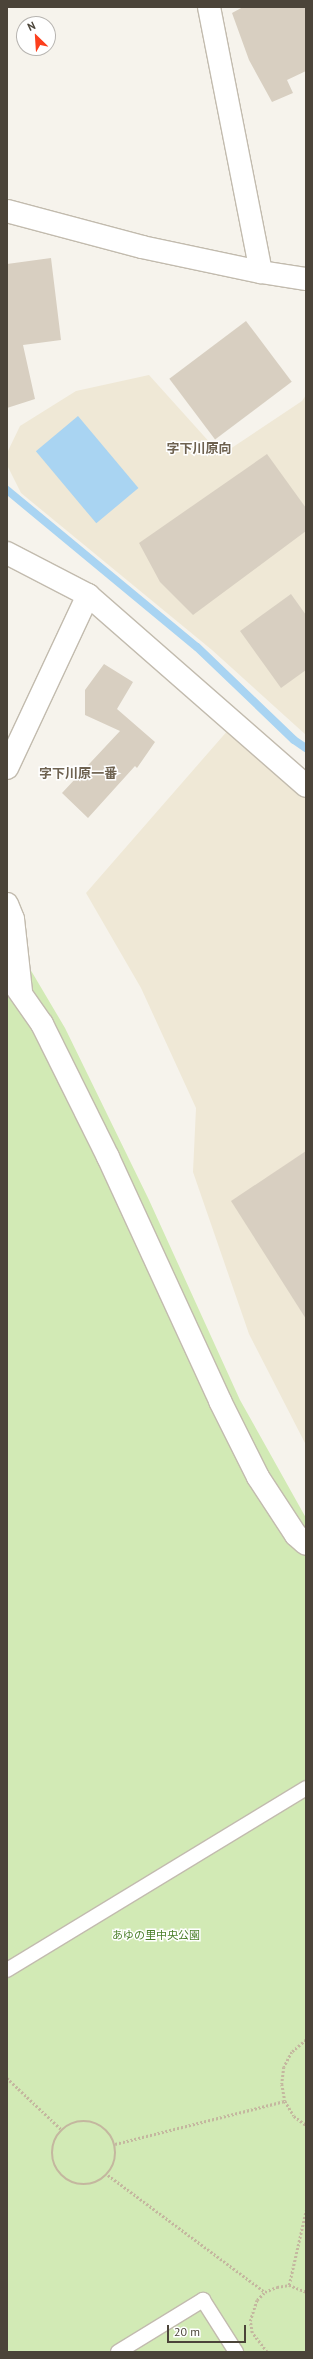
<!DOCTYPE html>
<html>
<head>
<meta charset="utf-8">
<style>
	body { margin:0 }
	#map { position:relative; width:313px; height:2359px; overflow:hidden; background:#f6f3ec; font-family:"PT Sans","Noto Sans JP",sans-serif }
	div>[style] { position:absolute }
	.education>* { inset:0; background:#efe8d6 }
	.green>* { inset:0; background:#d2eab5 }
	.water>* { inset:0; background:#a9d4f2; transform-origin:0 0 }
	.stream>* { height:8px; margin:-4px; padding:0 4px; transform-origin:4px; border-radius:4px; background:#a9d4f2 }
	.building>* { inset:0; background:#d8cfc1; transform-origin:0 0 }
	.path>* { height:2.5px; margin-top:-1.25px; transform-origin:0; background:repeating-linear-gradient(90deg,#c4b79f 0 2px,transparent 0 4px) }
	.path>.ring { margin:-1.25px; padding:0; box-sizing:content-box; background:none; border:2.5px solid #c4b79f; border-radius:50% }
	.roads { filter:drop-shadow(1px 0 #c2bbae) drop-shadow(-1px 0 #c2bbae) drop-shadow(0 1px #c2bbae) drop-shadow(0 -1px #c2bbae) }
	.service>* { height:14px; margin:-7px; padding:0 7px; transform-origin:7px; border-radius:7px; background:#fff }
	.minor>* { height:22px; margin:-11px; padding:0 11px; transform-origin:11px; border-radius:11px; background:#fff }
	.tertiary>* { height:22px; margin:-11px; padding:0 11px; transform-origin:11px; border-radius:11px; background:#fff }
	span { translate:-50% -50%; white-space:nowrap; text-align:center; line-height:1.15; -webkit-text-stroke:3px #fff; paint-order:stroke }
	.park-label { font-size:11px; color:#4a7f2a }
	.quarter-label { font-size:13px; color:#6e6250; font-weight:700 }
	.frame { position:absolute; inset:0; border:8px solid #4b4439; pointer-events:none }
	.north { position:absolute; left:16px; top:16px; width:40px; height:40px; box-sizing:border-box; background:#fff; border:1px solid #b7b4b0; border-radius:50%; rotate:335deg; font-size:11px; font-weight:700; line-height:16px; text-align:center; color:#4b4439 }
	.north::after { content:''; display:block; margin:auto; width:14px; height:18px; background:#fc3f1d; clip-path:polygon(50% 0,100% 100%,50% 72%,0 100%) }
	.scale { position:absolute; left:167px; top:2325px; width:79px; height:18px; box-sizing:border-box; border:2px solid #4b4439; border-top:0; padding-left:5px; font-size:12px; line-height:14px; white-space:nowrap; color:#4b4439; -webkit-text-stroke:3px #fff; paint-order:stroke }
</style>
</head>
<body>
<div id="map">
	<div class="education">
		<div style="clip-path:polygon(149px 375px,221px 455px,302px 401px,306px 395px,306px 735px,212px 650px,21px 493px,7px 465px,7px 453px,20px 426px,76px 391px)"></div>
		<div style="clip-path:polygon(229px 729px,306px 799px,306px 1445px,249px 1334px,193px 1172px,196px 1108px,141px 988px,86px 893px)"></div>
	</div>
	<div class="green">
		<div style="clip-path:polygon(7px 930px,65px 1028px,149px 1200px,240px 1400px,306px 1518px,306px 2352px,7px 2352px)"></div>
	</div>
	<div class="water">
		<div style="left:78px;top:416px;width:94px;height:55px;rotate:50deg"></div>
	</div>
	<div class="stream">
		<div style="left:7px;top:490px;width:246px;rotate:39.6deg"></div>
		<div style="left:197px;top:647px;width:134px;rotate:43.8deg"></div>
		<div style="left:294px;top:740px;width:14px;rotate:34deg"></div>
	</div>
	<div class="building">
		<div style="clip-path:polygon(243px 7px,306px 7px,306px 71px,287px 80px,293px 93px,272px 102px,249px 60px,232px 13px)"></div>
		<div style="clip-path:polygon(51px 258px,61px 340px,23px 345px,35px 399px,7px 408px,7px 264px)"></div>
		<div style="left:246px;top:321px;width:76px;height:96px;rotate:53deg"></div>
		<div style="clip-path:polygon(267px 454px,306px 508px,306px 531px,193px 615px,160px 582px,139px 543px)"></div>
		<div style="clip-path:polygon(291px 594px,306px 615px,306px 670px,281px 688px,240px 631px)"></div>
		<div style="clip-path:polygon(104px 664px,133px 682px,117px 709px,155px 742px,137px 768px,135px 766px,88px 818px,62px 793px,120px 731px,85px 715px,85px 690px)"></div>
		<div style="clip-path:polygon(306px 1151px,306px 1319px,231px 1201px)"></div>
	</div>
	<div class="path">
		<div style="left:306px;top:2040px;width:18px;rotate:139deg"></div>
		<div style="left:292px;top:2052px;width:17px;rotate:118deg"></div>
		<div style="left:284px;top:2067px;width:17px;rotate:97deg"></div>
		<div style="left:282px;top:2084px;width:17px;rotate:80deg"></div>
		<div style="left:285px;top:2101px;width:17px;rotate:59deg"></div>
		<div style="left:294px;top:2116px;width:15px;rotate:37deg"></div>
		<div style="left:7px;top:2078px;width:76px;rotate:43.4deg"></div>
		<div class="ring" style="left:52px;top:2121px;width:61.5px;height:61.5px"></div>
		<div style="left:115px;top:2144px;width:175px;rotate:-14.2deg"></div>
		<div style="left:108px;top:2175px;width:196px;rotate:36.7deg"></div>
		<div style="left:289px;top:2285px;width:77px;rotate:-77.2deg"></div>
		<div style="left:267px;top:2352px;width:24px;rotate:-128deg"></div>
		<div style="left:252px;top:2333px;width:12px;rotate:-99deg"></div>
		<div style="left:250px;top:2321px;width:22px;rotate:-72deg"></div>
		<div style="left:257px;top:2300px;width:11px;rotate:-45deg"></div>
		<div style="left:265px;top:2292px;width:13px;rotate:-23deg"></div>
		<div style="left:277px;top:2287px;width:12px;rotate:-9deg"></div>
		<div style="left:289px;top:2285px;width:18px;rotate:22deg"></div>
	</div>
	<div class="roads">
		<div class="service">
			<div style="left:7px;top:1970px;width:350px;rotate:-31.3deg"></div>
			<div style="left:118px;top:2352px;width:100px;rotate:-31.5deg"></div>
			<div style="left:203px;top:2300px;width:62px;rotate:57.6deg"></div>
		</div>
		<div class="minor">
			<div style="left:209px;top:7px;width:270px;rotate:78.9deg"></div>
			<div style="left:7px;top:553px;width:91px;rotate:27.4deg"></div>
			<div style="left:88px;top:595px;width:290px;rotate:41.2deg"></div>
			<div style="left:7px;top:768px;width:191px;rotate:-64.9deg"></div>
			<div style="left:7px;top:904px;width:16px;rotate:68deg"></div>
			<div style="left:13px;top:919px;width:72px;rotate:83.7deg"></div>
			<div style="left:7px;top:974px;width:61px;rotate:55deg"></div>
			<div style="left:42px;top:1024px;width:148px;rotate:63.6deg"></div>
			<div style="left:108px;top:1157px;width:268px;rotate:65.3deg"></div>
			<div style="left:220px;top:1401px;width:85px;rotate:63.4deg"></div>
			<div style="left:258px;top:1477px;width:69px;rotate:56.8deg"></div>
			<div style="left:296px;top:1535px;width:13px;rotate:42deg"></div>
		</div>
		<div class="tertiary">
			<div style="left:7px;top:211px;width:140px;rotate:14.9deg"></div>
			<div style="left:142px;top:247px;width:122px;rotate:11.9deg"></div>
			<div style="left:261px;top:272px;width:46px;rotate:8.8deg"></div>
		</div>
	</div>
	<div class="park-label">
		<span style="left:156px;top:1935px">あゆの里中央公園</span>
	</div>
	<div class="quarter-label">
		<span style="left:199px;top:449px">字下川原向</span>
		<span style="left:78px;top:774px">字下川原一番</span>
	</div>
	<div class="frame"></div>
	<div class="north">N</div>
	<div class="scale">20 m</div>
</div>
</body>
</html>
